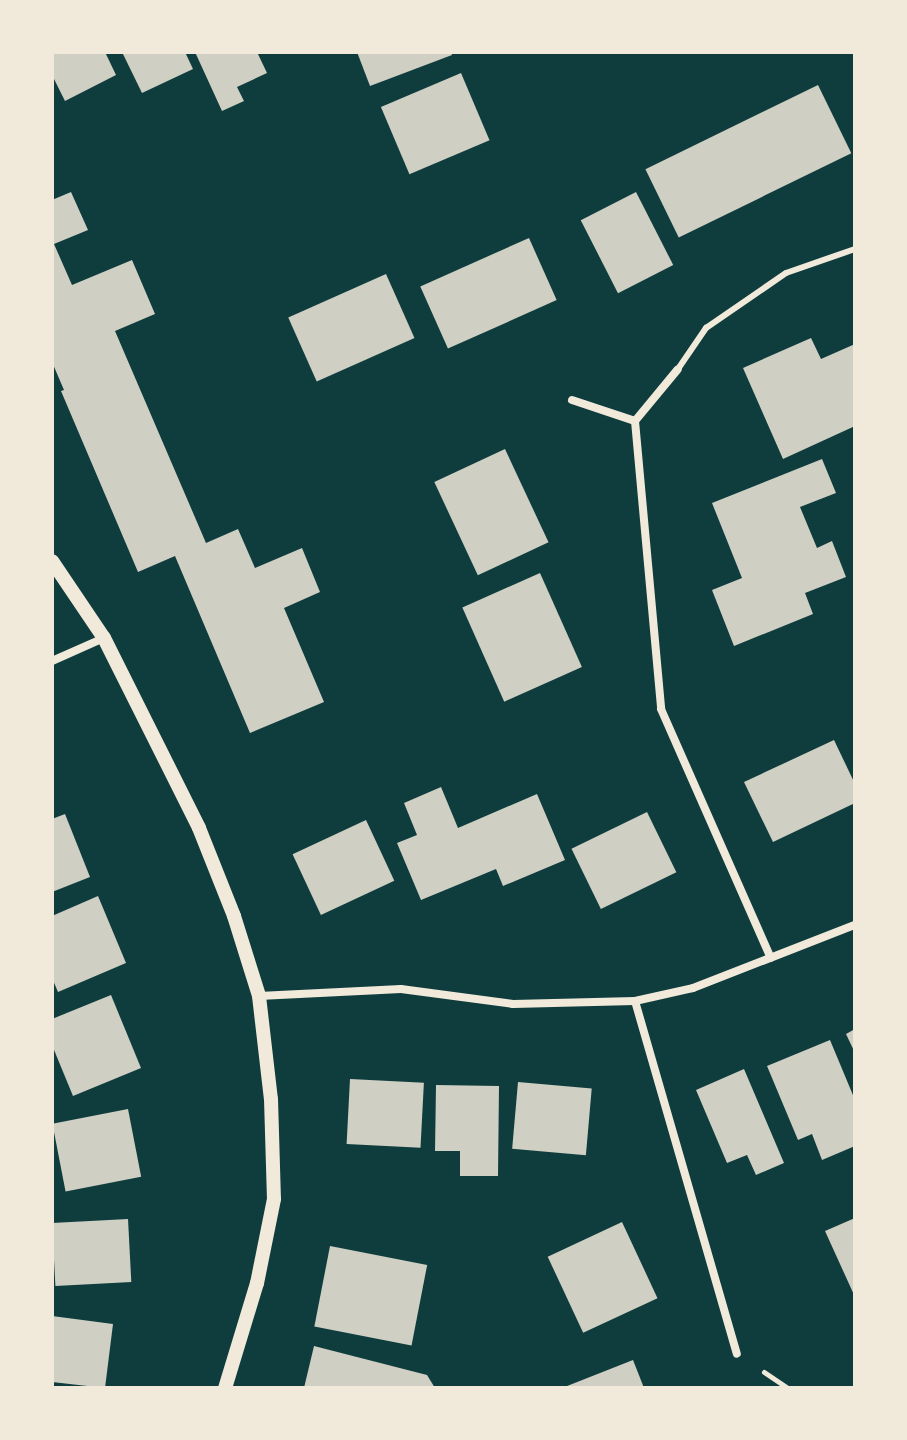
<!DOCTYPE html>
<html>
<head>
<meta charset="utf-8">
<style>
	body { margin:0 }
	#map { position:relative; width:907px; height:1440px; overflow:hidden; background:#0f3d3e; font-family:Signika,sans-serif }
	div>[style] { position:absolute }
	.building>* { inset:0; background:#cfcfc3; transform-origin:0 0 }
	.path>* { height:5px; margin:-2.5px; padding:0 2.5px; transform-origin:2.5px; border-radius:2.5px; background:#f1e9da }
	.service>* { height:6px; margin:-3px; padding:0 3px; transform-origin:3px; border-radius:3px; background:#f1e9da }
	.minor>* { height:8px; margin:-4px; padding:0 4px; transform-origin:4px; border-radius:4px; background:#f1e9da }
	.tertiary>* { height:14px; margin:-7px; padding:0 7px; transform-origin:7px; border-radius:7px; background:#f1e9da }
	span { translate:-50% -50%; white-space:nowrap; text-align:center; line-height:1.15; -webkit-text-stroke:8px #f1e9da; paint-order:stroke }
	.frame { position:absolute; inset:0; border:54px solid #f1e9da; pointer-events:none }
</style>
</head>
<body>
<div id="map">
	<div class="building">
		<div style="clip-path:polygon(52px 52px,105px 52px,116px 75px,65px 101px,52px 75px)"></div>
		<div style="clip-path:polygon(122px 52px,185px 52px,193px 69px,142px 93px)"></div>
		<div style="clip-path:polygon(195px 52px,257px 52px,267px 73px,237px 87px,244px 101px,222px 111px)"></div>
		<div style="clip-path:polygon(357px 52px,451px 52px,452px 55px,370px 86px)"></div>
		<div style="left:461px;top:73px;width:73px;height:87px;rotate:67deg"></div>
		<div style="left:818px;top:85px;width:76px;height:192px;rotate:64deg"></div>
		<div style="clip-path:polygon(71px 192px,88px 230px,54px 244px,72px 285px,132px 260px,155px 314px,115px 331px,206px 543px,238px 529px,255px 568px,302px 548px,320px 592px,284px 608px,324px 702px,250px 733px,175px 556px,138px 572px,61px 391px,64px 390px,52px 362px,52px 200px)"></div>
		<div style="left:636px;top:192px;width:82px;height:62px;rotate:63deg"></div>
		<div style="left:529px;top:238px;width:68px;height:119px;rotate:66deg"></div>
		<div style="left:386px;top:274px;width:70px;height:107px;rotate:66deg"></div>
		<div style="clip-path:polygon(811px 338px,821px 359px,855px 344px,855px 426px,783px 459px,743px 368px)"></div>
		<div style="left:505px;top:449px;width:103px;height:78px;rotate:65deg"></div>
		<div style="clip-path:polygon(822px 459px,836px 493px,800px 507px,817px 548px,832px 541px,846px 577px,805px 593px,813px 614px,734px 646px,712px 590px,742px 578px,712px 503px)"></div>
		<div style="left:540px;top:573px;width:103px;height:85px;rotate:66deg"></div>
		<div style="clip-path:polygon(834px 740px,855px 784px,855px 803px,773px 842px,744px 782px)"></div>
		<div style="clip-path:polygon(441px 787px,458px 828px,537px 794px,565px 860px,503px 886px,496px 869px,421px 900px,397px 843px,417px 835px,404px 803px)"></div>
		<div style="left:647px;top:812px;width:67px;height:84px;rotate:64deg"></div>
		<div style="clip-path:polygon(65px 814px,90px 877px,52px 892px,52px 819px)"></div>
		<div style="left:366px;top:820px;width:67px;height:81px;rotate:65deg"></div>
		<div style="clip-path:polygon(98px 896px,126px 963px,58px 992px,52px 978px,52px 916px)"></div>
		<div style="clip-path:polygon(111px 995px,141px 1068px,73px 1096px,52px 1045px,52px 1019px)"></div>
		<div style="clip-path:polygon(855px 1029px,855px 1053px,846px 1034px)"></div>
		<div style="clip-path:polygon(830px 1040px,855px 1100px,855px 1146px,822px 1160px,812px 1134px,798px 1140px,767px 1066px)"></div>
		<div style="clip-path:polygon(744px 1069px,784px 1163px,756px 1175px,747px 1155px,727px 1163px,696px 1090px)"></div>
		<div style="left:350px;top:1079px;width:74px;height:65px;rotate:3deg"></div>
		<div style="left:518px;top:1082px;width:74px;height:67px;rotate:5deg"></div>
		<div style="clip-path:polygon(436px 1085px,499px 1086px,498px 1176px,460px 1176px,460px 1151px,435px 1151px)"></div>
		<div style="left:128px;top:1109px;width:69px;height:77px;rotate:79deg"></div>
		<div style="clip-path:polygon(855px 1218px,855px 1297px,825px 1231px)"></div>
		<div style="left:128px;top:1219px;width:63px;height:76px;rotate:87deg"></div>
		<div style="left:622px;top:1222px;width:84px;height:82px;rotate:65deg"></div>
		<div style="left:330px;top:1246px;width:99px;height:82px;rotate:11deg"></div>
		<div style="clip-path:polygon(52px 1316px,113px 1324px,105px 1388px,52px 1382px)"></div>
		<div style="clip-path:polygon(314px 1346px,427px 1375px,435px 1388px,304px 1388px)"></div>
		<div style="clip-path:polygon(633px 1360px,644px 1388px,562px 1388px)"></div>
	</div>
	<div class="path">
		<div style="left:764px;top:1372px;width:29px;rotate:34deg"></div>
	</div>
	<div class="service">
		<div style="left:678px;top:369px;width:50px;rotate:-55.7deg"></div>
		<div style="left:706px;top:328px;width:97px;rotate:-34.5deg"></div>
		<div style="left:786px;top:273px;width:73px;rotate:-19.2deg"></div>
	</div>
	<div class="minor">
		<div style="left:572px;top:400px;width:66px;rotate:18.4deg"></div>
		<div style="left:635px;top:421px;width:67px;rotate:-50.4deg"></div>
		<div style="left:635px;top:421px;width:289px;rotate:84.8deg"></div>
		<div style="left:661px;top:709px;width:272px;rotate:66.2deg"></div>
		<div style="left:52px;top:661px;width:57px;rotate:-23.9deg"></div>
		<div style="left:259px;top:996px;width:142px;rotate:-2.8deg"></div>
		<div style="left:401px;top:989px;width:113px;rotate:7.6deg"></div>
		<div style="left:513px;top:1004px;width:122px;rotate:-1.4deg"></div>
		<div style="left:635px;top:1001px;width:59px;rotate:-12.6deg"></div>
		<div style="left:693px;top:988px;width:174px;rotate:-21.3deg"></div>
		<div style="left:635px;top:1001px;width:367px;rotate:73.9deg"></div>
	</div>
	<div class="tertiary">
		<div style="left:52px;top:561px;width:93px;rotate:56deg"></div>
		<div style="left:104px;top:638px;width:212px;rotate:63.4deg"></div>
		<div style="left:199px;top:828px;width:95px;rotate:68.3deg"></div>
		<div style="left:234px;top:916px;width:84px;rotate:72.6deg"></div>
		<div style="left:259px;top:996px;width:104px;rotate:83.4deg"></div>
		<div style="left:271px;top:1099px;width:100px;rotate:88.3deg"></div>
		<div style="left:274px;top:1199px;width:86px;rotate:101.4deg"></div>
		<div style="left:257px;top:1283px;width:110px;rotate:106.9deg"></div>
	</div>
	<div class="frame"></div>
</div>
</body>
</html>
